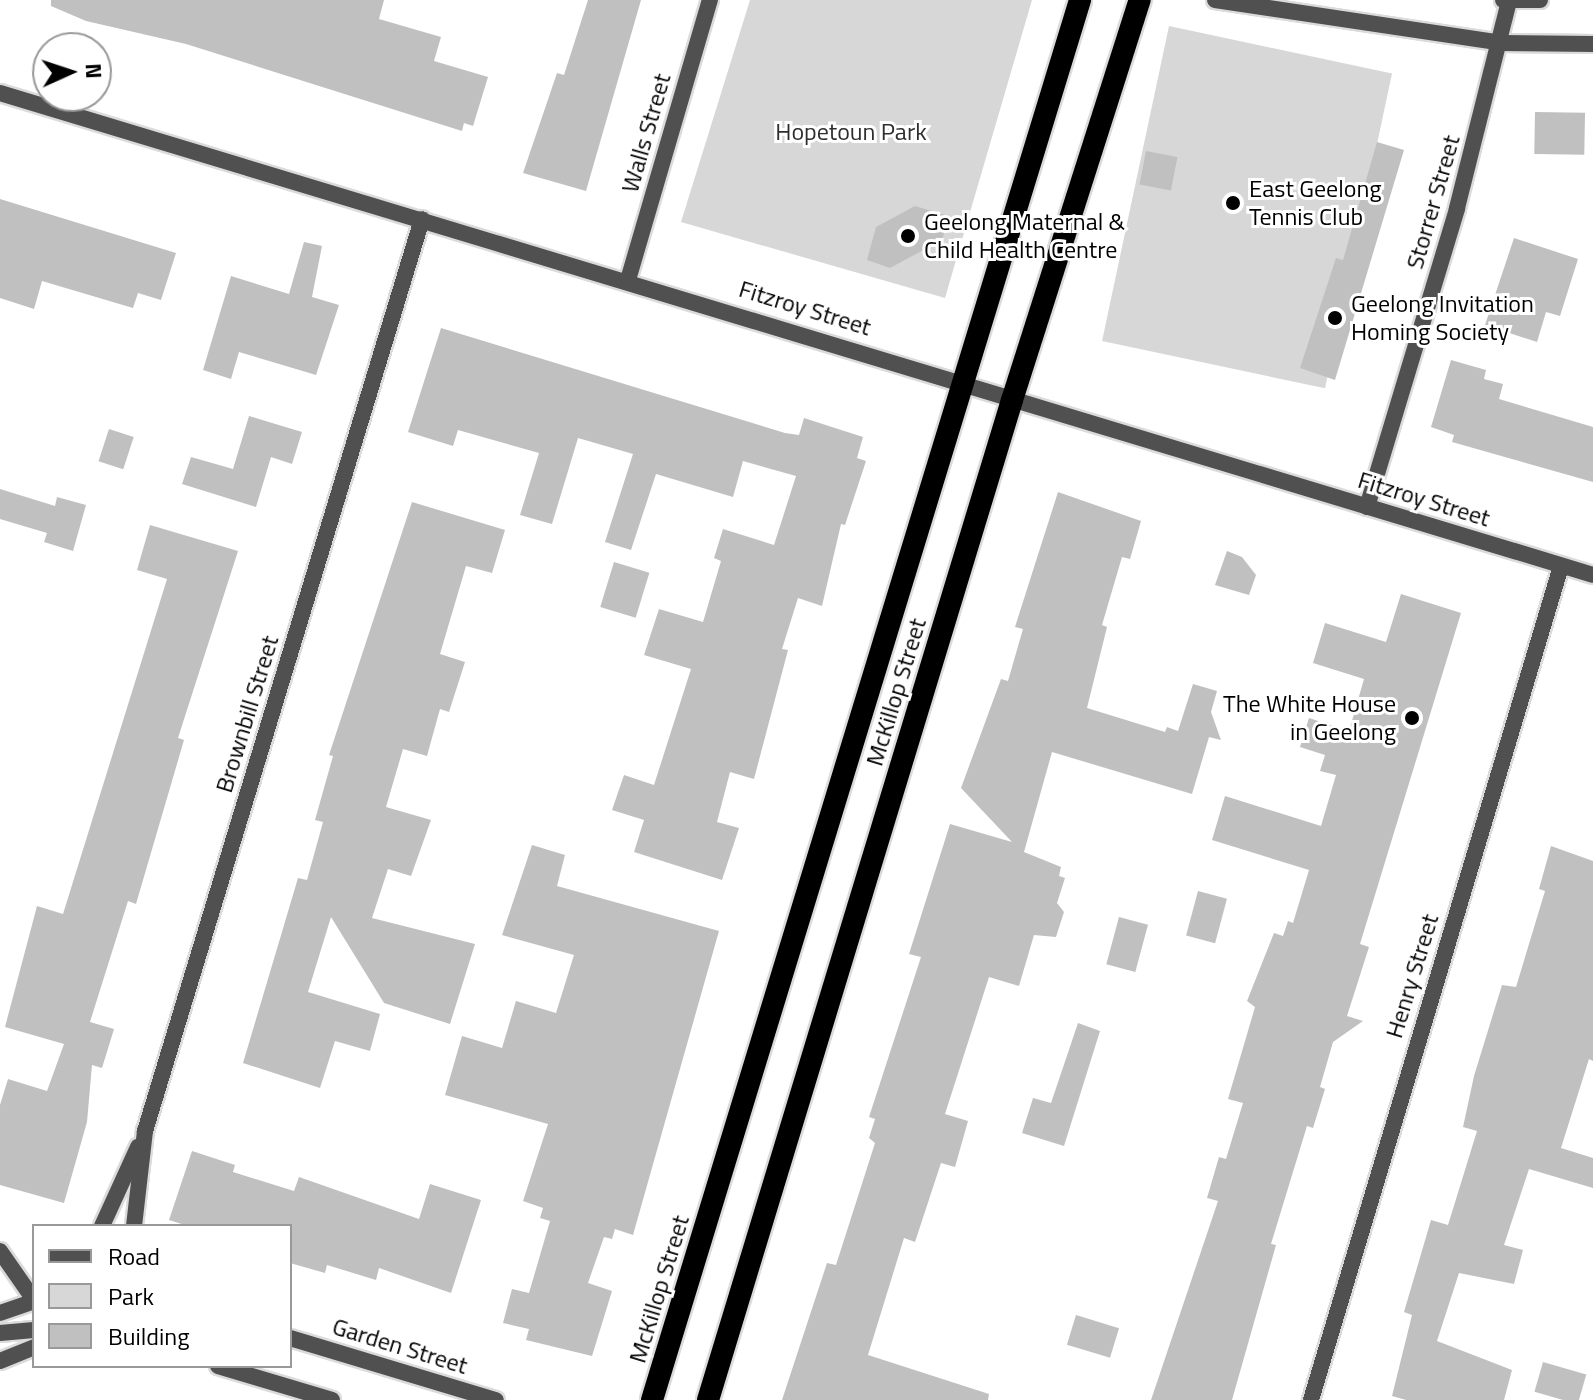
<!DOCTYPE html>
<html>
<head>
<meta charset="utf-8">
<style>
	body { margin:0 }
	#map { position:relative; width:1593px; height:1400px; overflow:hidden; background:#fff; font-family:"Titillium Web",sans-serif }
	div>[style] { position:absolute }
	.green>* { inset:0; background:#d7d7d7; transform-origin:0 0 }
	.building>* { inset:0; background:#c0c0c0; transform-origin:0 0 }
	.roads { filter:drop-shadow(2px 0 #dbdbdb) drop-shadow(-2px 0 #dbdbdb) drop-shadow(0 2px #dbdbdb) drop-shadow(0 -2px #dbdbdb) }
	.minor>* { height:16px; margin:-8px; padding:0 8px; transform-origin:8px; border-radius:8px; background:#505050 }
	.tertiary>* { height:16px; margin:-8px; padding:0 8px; transform-origin:8px; border-radius:8px; background:#505050 }
	.trunk>* { height:22px; margin:-11px; padding:0 11px; transform-origin:11px; border-radius:11px; background:#000 }
	.dots>* { width:22px; height:22px; translate:-50% -50%; box-sizing:border-box; border:4px solid #fff; border-radius:50% }
	span { translate:-50% -50%; white-space:nowrap; text-align:center; line-height:1.15; -webkit-text-stroke:6px #fff; paint-order:stroke }
	.park-label { font-size:24px; color:#2e2e2e }
	.street-label { font-size:24px; color:#000 }
	.poi-label { font-size:24px; color:#000 }
	.left { translate:0 -50%; text-align:left }
	.right { translate:-100% -50%; text-align:right }
	.legend { position:absolute; left:32px; top:1224px; width:260px; height:144px; box-sizing:border-box; background:#fff; border:2px solid #999; margin:0; padding:10px 14px; list-style:none; font-size:24px; color:#000 }
	.legend li { display:flex; align-items:center; gap:16px; height:40px }
	.legend b { width:40px; border:2px solid #999 }
	.north { position:absolute; left:32px; top:32px; width:80px; height:80px; box-sizing:border-box; background:#fff; border:2px solid #999; border-radius:50%; rotate:87deg; font-size:22px; font-weight:700; line-height:32px; text-align:center; color:#000 }
	.north::after { content:''; display:block; margin:auto; width:28px; height:36px; background:#000; clip-path:polygon(50% 0,100% 100%,50% 72%,0 100%) }
</style>
</head>
<body>
<div id="map">
	<div class="green">
		<div style="clip-path:polygon(750px 0,1032px 0,945px 298px,681px 222px)"></div>
		<div style="left:1169px;top:26px;width:228px;height:322px;rotate:12deg"></div>
	</div>
	<div class="building">
		<div style="clip-path:polygon(51px 0,384px 0,379px 19px,441px 37px,434px 61px,488px 77px,473px 126px,464px 123px,462px 131px,186px 44px,86px 21px,51px 6px)"></div>
		<div style="clip-path:polygon(588px 0,641px 0,586px 191px,523px 173px,557px 73px,564px 75px)"></div>
		<div style="left:1535px;top:112px;width:50px;height:42px;rotate:1deg"></div>
		<div style="clip-path:polygon(1377px 142px,1404px 150px,1335px 380px,1300px 368px,1336px 258px,1343px 260px)"></div>
		<div style="left:1146px;top:151px;width:32px;height:34px;rotate:11deg"></div>
		<div style="clip-path:polygon(0 199px,176px 253px,161px 300px,138px 293px,133px 308px,42px 281px,34px 309px,0 298px)"></div>
		<div style="clip-path:polygon(915px 206px,949px 216px,942px 240px,890px 268px,867px 260px,876px 227px)"></div>
		<div style="clip-path:polygon(1514px 238px,1578px 259px,1560px 316px,1546px 312px,1537px 342px,1485px 325px)"></div>
		<div style="clip-path:polygon(304px 242px,322px 246px,312px 297px,339px 305px,316px 375px,239px 352px,231px 379px,203px 370px,231px 276px,289px 294px)"></div>
		<div style="clip-path:polygon(441px 328px,785px 433px,799px 435px,804px 418px,863px 437px,857px 458px,866px 461px,845px 525px,841px 524px,822px 606px,798px 598px,782px 649px,788px 650px,754px 779px,730px 772px,717px 822px,739px 828px,722px 880px,634px 852px,644px 820px,612px 810px,624px 775px,654px 785px,691px 669px,644px 655px,659px 609px,703px 622px,721px 561px,714px 558px,723px 529px,774px 545px,796px 476px,743px 461px,733px 497px,656px 474px,631px 550px,605px 542px,633px 454px,578px 438px,552px 524px,520px 515px,539px 453px,458px 430px,453px 446px,408px 432px)"></div>
		<div style="clip-path:polygon(1451px 360px,1486px 370px,1484px 379px,1503px 384px,1499px 399px,1593px 427px,1593px 482px,1452px 442px,1454px 435px,1431px 427px)"></div>
		<div style="clip-path:polygon(249px 416px,302px 432px,292px 464px,271px 457px,256px 507px,182px 484px,191px 457px,233px 469px)"></div>
		<div style="left:109px;top:429px;width:26px;height:34px;rotate:18deg"></div>
		<div style="clip-path:polygon(0 489px,55px 506px,57px 497px,86px 505px,73px 551px,44px 542px,47px 533px,0 519px)"></div>
		<div style="clip-path:polygon(1058px 492px,1141px 521px,1130px 559px,1122px 557px,1102px 625px,1107px 627px,1087px 708px,1165px 732px,1167px 727px,1178px 731px,1193px 684px,1217px 691px,1211px 712px,1221px 740px,1209px 737px,1192px 794px,1052px 752px,1024px 852px,1061px 867px,1059px 876px,1065px 878px,1057px 903px,1064px 912px,1056px 937px,1034px 935px,1019px 986px,989px 977px,945px 1114px,968px 1121px,955px 1167px,941px 1163px,915px 1242px,904px 1238px,868px 1355px,989px 1394px,988px 1400px,782px 1400px,827px 1263px,836px 1265px,875px 1143px,869px 1138px,875px 1119px,869px 1117px,921px 957px,909px 954px,950px 824px,1012px 842px,961px 788px,1001px 679px,1008px 681px,1023px 629px,1015px 627px)"></div>
		<div style="clip-path:polygon(412px 502px,505px 530px,492px 573px,466px 566px,440px 654px,465px 662px,449px 712px,440px 709px,427px 756px,403px 749px,386px 807px,431px 820px,411px 876px,388px 869px,372px 918px,475px 944px,450px 1024px,384px 1003px,331px 917px,308px 992px,380px 1014px,370px 1051px,335px 1041px,320px 1088px,243px 1063px,298px 878px,307px 880px,323px 822px,315px 820px,333px 756px,329px 755px)"></div>
		<div style="clip-path:polygon(150px 525px,238px 551px,178px 738px,184px 740px,136px 904px,128px 901px,90px 1022px,114px 1029px,102px 1068px,92px 1065px,87px 1122px,64px 1203px,0 1185px,0 1105px,8px 1079px,47px 1091px,64px 1044px,5px 1027px,37px 906px,63px 914px,167px 579px,137px 570px)"></div>
		<div style="clip-path:polygon(1227px 551px,1242px 557px,1256px 575px,1249px 595px,1215px 585px)"></div>
		<div style="left:614px;top:562px;width:37px;height:47px;rotate:17deg"></div>
		<div style="clip-path:polygon(1401px 594px,1461px 613px,1360px 944px,1369px 947px,1347px 1016px,1363px 1021px,1333px 1042px,1320px 1087px,1325px 1089px,1313px 1128px,1307px 1126px,1271px 1244px,1276px 1245px,1232px 1400px,1151px 1400px,1218px 1201px,1207px 1198px,1219px 1157px,1226px 1159px,1243px 1103px,1228px 1099px,1255px 1007px,1247px 1001px,1274px 933px,1283px 936px,1288px 921px,1293px 923px,1309px 870px,1212px 840px,1225px 796px,1321px 826px,1336px 775px,1320px 771px,1325px 755px,1300px 747px,1309px 718px,1349px 731px,1364px 679px,1313px 663px,1325px 623px,1386px 642px)"></div>
		<div style="clip-path:polygon(532px 845px,565px 855px,557px 886px,719px 931px,633px 1235px,615px 1229px,612px 1239px,604px 1237px,588px 1283px,612px 1291px,592px 1356px,526px 1340px,529px 1329px,503px 1323px,512px 1289px,529px 1293px,550px 1221px,540px 1218px,543px 1208px,523px 1201px,548px 1124px,445px 1095px,462px 1036px,502px 1048px,516px 1001px,556px 1013px,574px 955px,502px 935px)"></div>
		<div style="clip-path:polygon(1551px 846px,1593px 861px,1593px 1061px,1589px 1059px,1561px 1148px,1593px 1158px,1593px 1188px,1529px 1169px,1504px 1245px,1523px 1250px,1514px 1284px,1459px 1273px,1437px 1341px,1512px 1370px,1504px 1400px,1406px 1400px,1392px 1396px,1412px 1315px,1404px 1312px,1431px 1220px,1448px 1225px,1477px 1131px,1463px 1127px,1474px 1076px,1502px 985px,1516px 987px,1545px 891px,1539px 889px)"></div>
		<div style="left:1198px;top:891px;width:30px;height:46px;rotate:15deg"></div>
		<div style="left:1119px;top:917px;width:30px;height:49px;rotate:15deg"></div>
		<div style="clip-path:polygon(1078px 1023px,1100px 1031px,1064px 1146px,1022px 1133px,1033px 1098px,1051px 1103px)"></div>
		<div style="clip-path:polygon(192px 1151px,235px 1165px,233px 1172px,294px 1191px,299px 1177px,419px 1219px,430px 1184px,481px 1200px,451px 1293px,379px 1268px,376px 1280px,327px 1265px,325px 1273px,290px 1263px,290px 1226px,188px 1226px,169px 1220px)"></div>
		<div style="left:1076px;top:1315px;width:45px;height:31px;rotate:17deg"></div>
		<div style="left:1543px;top:1362px;width:45px;height:31px;rotate:16deg"></div>
	</div>
	<div class="roads">
		<div class="minor">
			<div style="left:1215px;top:0;width:290px;rotate:8.5deg"></div>
			<div style="left:1502px;top:43px;width:91px;rotate:0.6deg"></div>
			<div style="left:1503px;top:0;width:37px"></div>
			<div style="left:0;top:93px;width:1664px;rotate:16.83deg"></div>
			<div style="left:628px;top:280px;width:292px;rotate:-73.7deg"></div>
			<div style="left:1367px;top:507px;width:312px;rotate:-73.2deg"></div>
			<div style="left:1457px;top:208px;width:213px;rotate:-75.9deg"></div>
			<div style="left:102px;top:1226px;width:87px;rotate:-65.5deg"></div>
			<div style="left:134px;top:1226px;width:96px;rotate:-83.4deg"></div>
			<div style="left:145px;top:1131px;width:953px;rotate:-73.1deg"></div>
			<div style="left:0;top:1251px;width:60px;rotate:55.2deg"></div>
			<div style="left:1311px;top:1400px;width:871px;rotate:-73.31deg"></div>
		</div>
		<div class="tertiary">
			<div style="left:0;top:1313px;width:36px;rotate:-19deg"></div>
			<div style="left:0;top:1333px;width:34px;rotate:-5deg"></div>
			<div style="left:290px;top:1338px;width:215px;rotate:16.8deg"></div>
			<div style="left:0;top:1361px;width:37px;rotate:-22deg"></div>
			<div style="left:218px;top:1366px;width:119px;rotate:16.6deg"></div>
		</div>
		<div class="trunk">
			<div style="left:652px;top:1400px;width:1464px;rotate:-73deg"></div>
			<div style="left:708px;top:1400px;width:1045px;rotate:-73.09deg"></div>
			<div style="left:1012px;top:400px;width:420px;rotate:-72.3deg"></div>
		</div>
	</div>
	<div class="dots">
		<div style="left:1233px;top:203px;background:#000"></div>
		<div style="left:908px;top:236px;background:#000"></div>
		<div style="left:1335px;top:318px;background:#000"></div>
		<div style="left:1412px;top:718px;background:#000"></div>
	</div>
	<div class="park-label">
		<span style="left:851px;top:132px">Hopetoun Park</span>
	</div>
	<div class="street-label">
		<span style="left:646px;top:133px;rotate:-74deg">Walls Street</span>
		<span style="left:1433px;top:202px;rotate:-74deg">Storrer Street</span>
		<span style="left:805px;top:308px;rotate:17deg">Fitzroy Street</span>
		<span style="left:1424px;top:499px;rotate:17deg">Fitzroy Street</span>
		<span style="left:896px;top:692px;rotate:-73deg">McKillop Street</span>
		<span style="left:247px;top:714px;rotate:-73deg">Brownbill Street</span>
		<span style="left:1412px;top:976px;rotate:-73deg">Henry Street</span>
		<span style="left:659px;top:1289px;rotate:-73deg">McKillop Street</span>
		<span style="left:400px;top:1346px;rotate:17deg">Garden Street</span>
	</div>
	<div class="poi-label">
		<span class="left" style="left:1249px;top:203px">East Geelong<br>Tennis Club</span>
		<span class="left" style="left:924px;top:236px">Geelong Maternal &amp;<br>Child Health Centre</span>
		<span class="left" style="left:1351px;top:318px">Geelong Invitation<br>Homing Society</span>
		<span class="right" style="left:1396px;top:718px">The White House<br>in Geelong</span>
	</div>
	<ul class="legend">
	<li><b style="height:10px;background:#505050"></b>Road</li>
	<li><b style="height:22px;background:#d7d7d7"></b>Park</li>
	<li><b style="height:22px;background:#c0c0c0"></b>Building</li>
	</ul>
	<div class="north">N</div>
</div>
</body>
</html>
